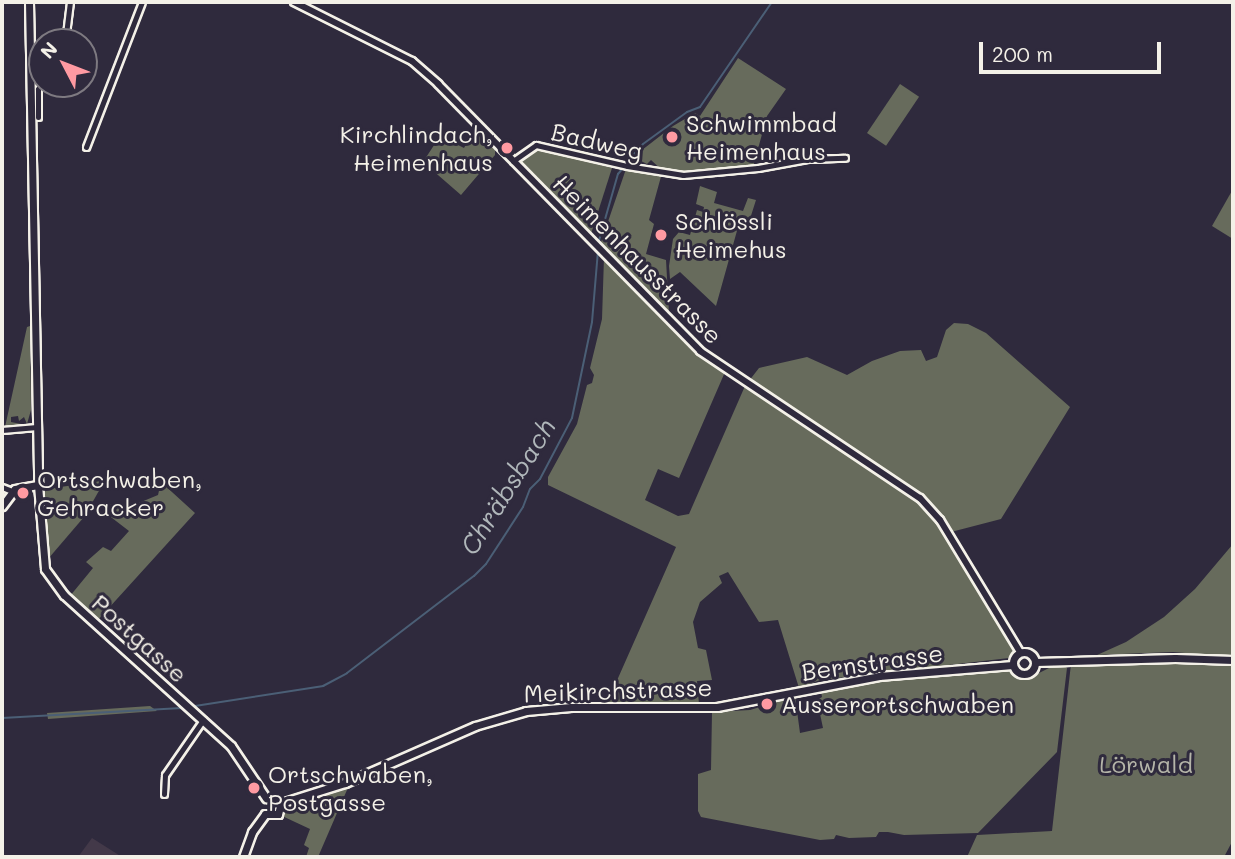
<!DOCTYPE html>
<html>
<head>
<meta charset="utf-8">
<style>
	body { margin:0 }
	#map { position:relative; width:1235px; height:859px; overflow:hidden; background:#2f2a3d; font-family:Mali,sans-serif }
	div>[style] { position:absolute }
	.built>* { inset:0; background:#433949 }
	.green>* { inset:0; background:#676b5c; transform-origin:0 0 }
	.stream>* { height:2px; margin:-1px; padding:0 1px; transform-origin:1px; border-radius:1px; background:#4b5f76 }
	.roads { filter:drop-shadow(2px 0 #f4f1e8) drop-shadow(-2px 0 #f4f1e8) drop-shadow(0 2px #f4f1e8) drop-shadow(0 -2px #f4f1e8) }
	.minor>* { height:5px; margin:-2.5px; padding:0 2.5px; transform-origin:2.5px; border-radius:2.5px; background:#2f2a3d }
	.tertiary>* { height:6px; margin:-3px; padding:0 3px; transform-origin:3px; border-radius:3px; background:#2f2a3d }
	.secondary>* { height:7px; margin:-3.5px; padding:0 3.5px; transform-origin:3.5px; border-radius:3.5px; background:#2f2a3d }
	.secondary>.ring { margin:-3.5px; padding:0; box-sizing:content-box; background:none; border:7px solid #2f2a3d; border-radius:50% }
	.dots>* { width:19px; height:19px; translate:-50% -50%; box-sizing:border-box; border:4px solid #2f2a3d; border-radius:50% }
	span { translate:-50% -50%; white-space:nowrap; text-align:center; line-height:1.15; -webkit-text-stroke:6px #2f2a3d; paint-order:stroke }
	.poi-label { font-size:24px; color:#f4f1e8 }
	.left { translate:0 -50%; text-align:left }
	.right { translate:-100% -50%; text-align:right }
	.street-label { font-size:24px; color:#f4f1e8 }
	.park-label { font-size:24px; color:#b5b5a9 }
	.water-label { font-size:26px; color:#b0b7ba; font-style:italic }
	.frame { position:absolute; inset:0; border:4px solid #f4f1e8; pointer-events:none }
	.north { position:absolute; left:28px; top:28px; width:70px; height:70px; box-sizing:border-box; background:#2f2a3d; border:2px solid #7e7a81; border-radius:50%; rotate:312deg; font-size:19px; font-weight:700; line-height:28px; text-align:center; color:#f4f1e8 }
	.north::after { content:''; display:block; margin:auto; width:24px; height:32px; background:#ff9aa2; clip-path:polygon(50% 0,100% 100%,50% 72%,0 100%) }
	.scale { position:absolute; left:979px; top:42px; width:182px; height:32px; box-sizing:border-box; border:4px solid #f4f1e8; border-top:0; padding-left:9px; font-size:21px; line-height:24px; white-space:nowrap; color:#f4f1e8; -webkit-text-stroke:5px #2f2a3d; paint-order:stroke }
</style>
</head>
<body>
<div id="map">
	<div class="built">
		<div style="clip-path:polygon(92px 838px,122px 857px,78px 857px)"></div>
	</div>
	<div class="green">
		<div style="clip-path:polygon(738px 58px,786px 89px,767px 116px,753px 167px,693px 173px,664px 172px,651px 160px,647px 164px,633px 157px,673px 126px,695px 113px,700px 116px)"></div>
		<div style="left:900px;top:84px;width:23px;height:59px;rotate:34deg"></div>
		<div style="clip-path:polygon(475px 128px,495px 148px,495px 155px,461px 195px,423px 162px,440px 136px,464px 148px)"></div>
		<div style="clip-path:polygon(533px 148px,612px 168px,590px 237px,522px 166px,522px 157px)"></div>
		<div style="clip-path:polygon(627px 166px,662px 173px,649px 220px,654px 224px,646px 254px,666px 260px,669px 313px,664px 314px,599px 248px)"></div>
		<div style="clip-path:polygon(700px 186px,717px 192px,714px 203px,743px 211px,748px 198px,756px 200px,749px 222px,740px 220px,716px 306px,680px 272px,670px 279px,669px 266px,673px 239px,679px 232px,690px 235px,697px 210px,703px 212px,704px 207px,696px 204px)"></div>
		<div style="clip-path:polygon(1233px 189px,1233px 239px,1212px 226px)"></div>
		<div style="clip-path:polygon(604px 257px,685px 341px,725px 372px,679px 478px,658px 469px,645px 500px,678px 516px,689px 514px,745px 386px,759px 368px,807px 357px,847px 375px,872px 361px,900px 351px,921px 350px,926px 361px,937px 357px,946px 330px,954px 323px,968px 324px,986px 333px,1070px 407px,1001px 519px,951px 532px,1009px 639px,1013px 650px,1009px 658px,820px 680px,799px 688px,778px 620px,759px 622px,728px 572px,719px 576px,722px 583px,700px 602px,693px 622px,698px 648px,706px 650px,712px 680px,697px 681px,699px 704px,607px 703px,676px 547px,548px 485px,548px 477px,577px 424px,587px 385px,592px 383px,594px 375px,590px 368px,602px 319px)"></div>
		<div style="clip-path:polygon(30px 326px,31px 410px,27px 424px,24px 417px,19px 421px,18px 416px,11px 417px,11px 422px,21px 424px,5px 427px,27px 327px)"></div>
		<div style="clip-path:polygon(101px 481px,100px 489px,84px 517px,48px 559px,44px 493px,47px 489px)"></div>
		<div style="clip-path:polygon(161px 482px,195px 513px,97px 621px,70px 596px,93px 568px,86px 562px,103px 547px,111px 551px,129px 531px,103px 511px,108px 504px,129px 507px,158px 495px)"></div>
		<div style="clip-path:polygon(1233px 544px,1233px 657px,1173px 652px,1097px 655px,1126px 642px,1164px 617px,1195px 589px)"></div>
		<div style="clip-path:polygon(1177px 662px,1233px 663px,1233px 840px,1224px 857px,967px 857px,977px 835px,1052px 831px,1071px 664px)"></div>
		<div style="clip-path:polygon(1053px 666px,1065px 666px,1067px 668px,1057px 752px,978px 833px,904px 835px,888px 832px,879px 832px,876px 837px,849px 838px,836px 835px,834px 839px,820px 840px,701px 817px,698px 811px,698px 774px,711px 770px,712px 712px,750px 710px,795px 696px,800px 733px,823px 728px,817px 700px,822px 697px,821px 691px,879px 680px,981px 669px,1007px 669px,1018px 678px,1027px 679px)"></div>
		<div style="clip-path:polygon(150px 706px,157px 711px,48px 719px,47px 713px)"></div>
		<div style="clip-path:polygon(350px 783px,318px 857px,306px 857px,309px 848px,304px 845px,310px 829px,280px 815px,291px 805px)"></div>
	</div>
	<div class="stream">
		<div style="left:626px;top:163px;width:25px;rotate:-48deg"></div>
		<div style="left:643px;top:144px;width:54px;rotate:-36deg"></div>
		<div style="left:687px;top:112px;width:14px;rotate:-21deg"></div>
		<div style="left:700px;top:107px;width:127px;rotate:-55.6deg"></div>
		<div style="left:598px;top:244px;width:73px;rotate:-74.1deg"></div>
		<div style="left:618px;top:174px;width:8px;rotate:-50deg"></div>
		<div style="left:195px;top:706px;width:130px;rotate:-8.9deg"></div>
		<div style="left:323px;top:686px;width:27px;rotate:-28deg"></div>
		<div style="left:347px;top:673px;width:160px;rotate:-37.4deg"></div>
		<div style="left:474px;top:576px;width:17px;rotate:-45deg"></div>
		<div style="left:486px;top:564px;width:68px;rotate:-57deg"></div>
		<div style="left:523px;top:507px;width:19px;rotate:-69deg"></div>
		<div style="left:530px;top:489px;width:14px;rotate:-45deg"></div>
		<div style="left:540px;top:479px;width:69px;rotate:-62.3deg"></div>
		<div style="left:572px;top:418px;width:98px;rotate:-78.2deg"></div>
		<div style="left:592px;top:322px;width:72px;rotate:-85.2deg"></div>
		<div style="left:2px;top:718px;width:180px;rotate:-3.2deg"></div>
	</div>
	<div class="roads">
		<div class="minor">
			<div style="left:65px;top:42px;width:40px;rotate:-82.9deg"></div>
			<div style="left:38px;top:117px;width:28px;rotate:-90deg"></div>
			<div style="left:38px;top:89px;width:7px;rotate:-56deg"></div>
			<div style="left:86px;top:147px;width:155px;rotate:-68.9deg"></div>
			<div style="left:513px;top:161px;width:28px;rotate:-35deg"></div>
			<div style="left:536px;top:145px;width:93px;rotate:13deg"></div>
			<div style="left:627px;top:166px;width:57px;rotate:9.1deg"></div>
			<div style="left:683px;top:175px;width:75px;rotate:-5.3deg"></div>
			<div style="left:758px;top:168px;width:50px;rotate:-10.4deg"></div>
			<div style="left:807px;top:159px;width:38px;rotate:-2deg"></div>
			<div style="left:2px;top:430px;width:35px;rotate:-5deg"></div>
			<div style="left:2px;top:487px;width:11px;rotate:22deg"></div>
			<div style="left:164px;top:794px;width:19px;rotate:-87deg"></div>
			<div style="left:165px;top:775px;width:67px;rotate:-55.4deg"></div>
		</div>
		<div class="tertiary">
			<div style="left:294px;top:2px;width:132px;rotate:26.6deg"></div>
			<div style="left:412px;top:61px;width:35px;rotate:41deg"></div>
			<div style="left:438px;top:84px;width:374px;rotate:45.5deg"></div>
			<div style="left:700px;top:351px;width:265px;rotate:33.8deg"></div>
			<div style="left:920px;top:498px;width:30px;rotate:48deg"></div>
			<div style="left:940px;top:520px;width:154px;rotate:58.8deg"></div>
		</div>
		<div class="secondary">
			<div style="left:29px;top:2px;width:483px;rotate:88.9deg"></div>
			<div style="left:38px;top:485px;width:84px;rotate:85.2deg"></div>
			<div style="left:45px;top:569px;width:32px;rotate:54deg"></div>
			<div style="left:64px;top:595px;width:225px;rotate:42.1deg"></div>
			<div style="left:231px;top:746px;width:63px;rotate:56.1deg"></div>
			<div style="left:2px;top:506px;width:21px;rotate:-53deg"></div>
			<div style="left:15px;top:489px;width:23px;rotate:-10deg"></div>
			<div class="ring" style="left:1013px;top:652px;width:15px;height:15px"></div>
			<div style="left:1036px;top:662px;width:139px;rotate:-1.6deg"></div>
			<div style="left:1175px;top:658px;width:58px;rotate:2deg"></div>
			<div style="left:281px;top:803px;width:67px;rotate:-17.4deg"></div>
			<div style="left:345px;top:783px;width:142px;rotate:-23.7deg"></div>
			<div style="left:475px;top:726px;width:53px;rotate:-16.4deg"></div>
			<div style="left:526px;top:711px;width:45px;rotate:-5.1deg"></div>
			<div style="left:571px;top:707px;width:146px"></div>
			<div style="left:717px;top:707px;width:165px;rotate:-10.8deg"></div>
			<div style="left:879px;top:676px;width:134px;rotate:-4.7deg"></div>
			<div style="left:265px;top:814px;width:13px"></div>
			<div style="left:278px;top:814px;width:11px;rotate:-75deg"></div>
			<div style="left:243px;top:857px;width:27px;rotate:-70deg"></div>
			<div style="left:252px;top:832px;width:22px;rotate:-54deg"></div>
		</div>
	</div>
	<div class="dots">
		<div style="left:672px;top:137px;background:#ff9aa2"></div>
		<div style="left:507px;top:148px;background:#ff9aa2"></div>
		<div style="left:661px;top:235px;background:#ff9aa2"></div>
		<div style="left:23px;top:493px;background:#ff9aa2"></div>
		<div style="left:767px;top:704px;background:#ff9aa2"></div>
		<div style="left:254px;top:788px;background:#ff9aa2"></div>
	</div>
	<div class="poi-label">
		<span class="left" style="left:686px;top:137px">Schwimmbad<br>Heimenhaus</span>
		<span class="right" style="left:493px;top:148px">Kirchlindach,<br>Heimenhaus</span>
		<span class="left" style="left:675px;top:235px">Schlössli<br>Heimehus</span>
		<span class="left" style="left:37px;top:493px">Ortschwaben,<br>Gehracker</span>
		<span class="left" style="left:781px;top:704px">Ausserortschwaben</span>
		<span class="left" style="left:268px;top:788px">Ortschwaben,<br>Postgasse</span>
	</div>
	<div class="street-label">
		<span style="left:597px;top:141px;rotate:13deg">Badweg</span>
		<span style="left:638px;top:259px;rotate:45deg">Heimenhausstrasse</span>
		<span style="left:140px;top:638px;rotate:42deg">Postgasse</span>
		<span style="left:872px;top:662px;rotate:-8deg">Bernstrasse</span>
		<span style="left:618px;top:690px;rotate:-2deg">Meikirchstrasse</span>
	</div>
	<div class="park-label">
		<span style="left:1146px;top:764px">Lörwald</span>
	</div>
	<div class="water-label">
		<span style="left:508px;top:487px;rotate:-58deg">Chräbsbach</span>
	</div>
	<div class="frame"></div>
	<div class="north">N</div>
	<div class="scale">200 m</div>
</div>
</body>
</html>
